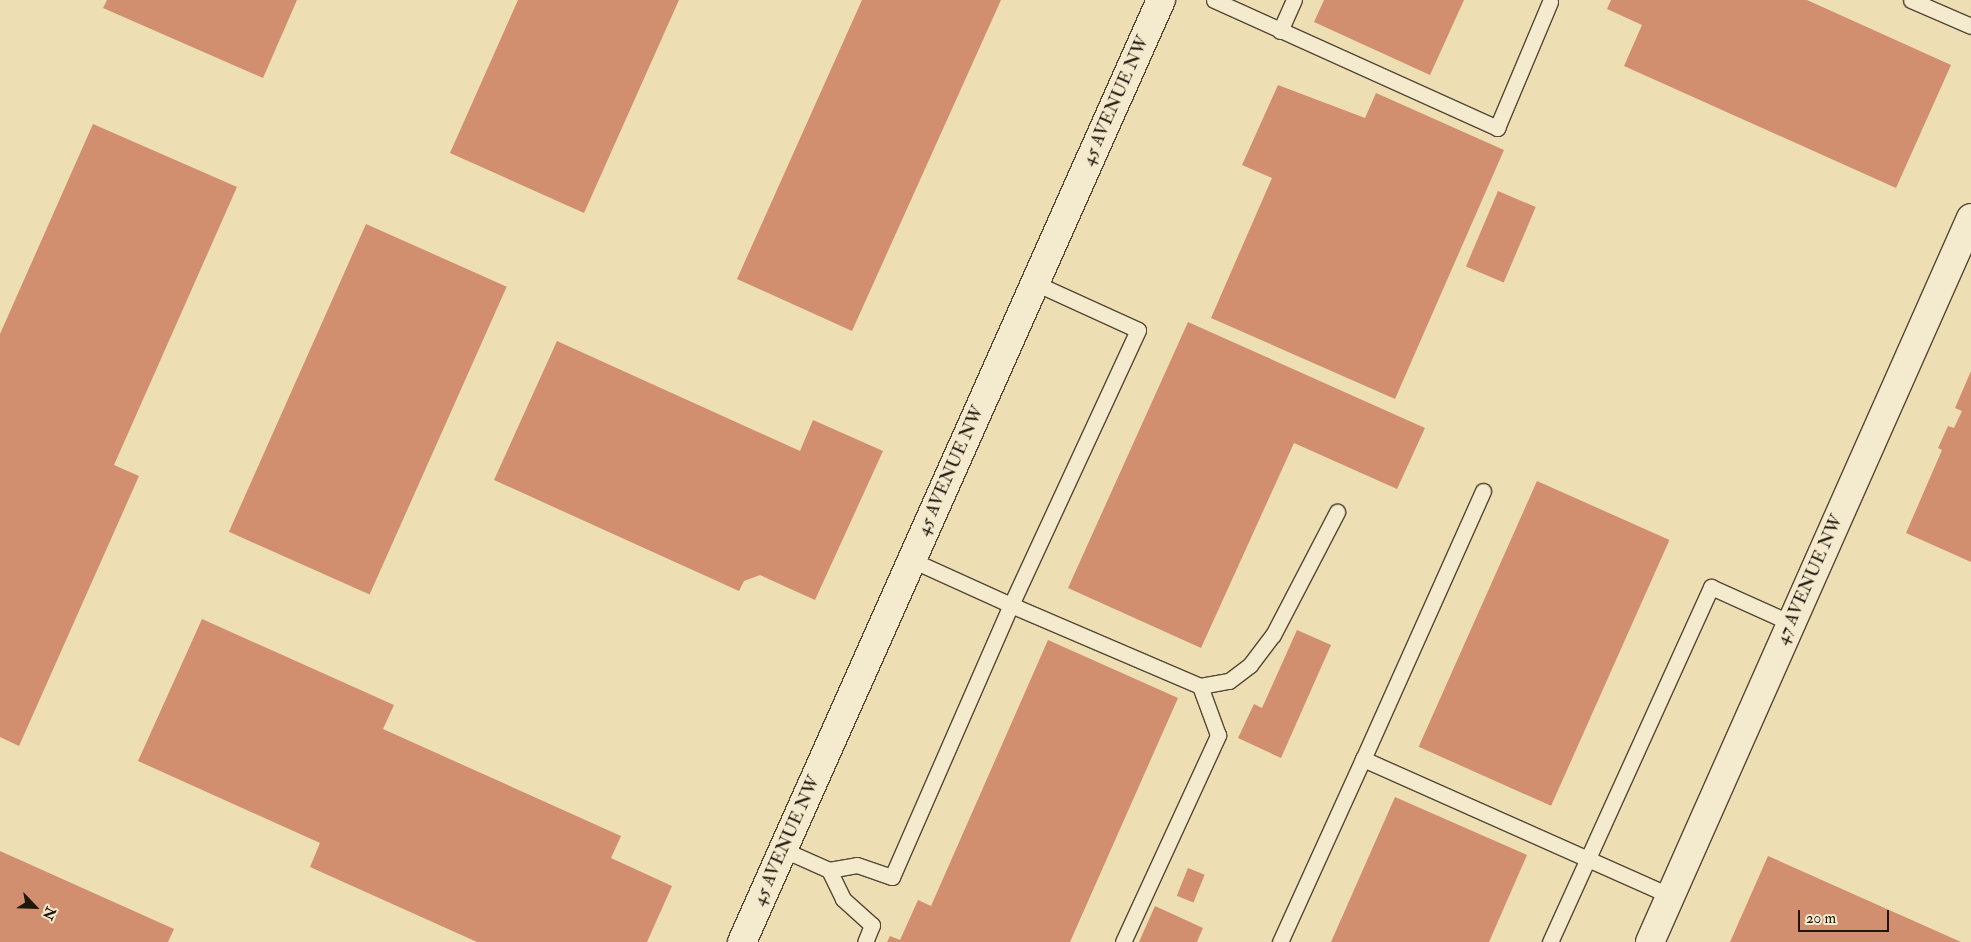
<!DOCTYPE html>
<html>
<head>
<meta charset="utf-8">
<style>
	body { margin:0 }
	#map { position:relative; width:1971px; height:942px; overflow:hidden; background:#eedeb4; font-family:"IM FELL Double Pica",serif }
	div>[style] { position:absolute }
	.building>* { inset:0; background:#d18f6f; transform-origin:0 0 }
	.roads { filter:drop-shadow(1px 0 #544835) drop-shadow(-1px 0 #544835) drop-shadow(0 1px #544835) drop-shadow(0 -1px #544835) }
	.lane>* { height:15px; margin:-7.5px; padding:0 7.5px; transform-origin:7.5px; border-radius:7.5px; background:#f4eace }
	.street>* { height:28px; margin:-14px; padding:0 14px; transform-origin:14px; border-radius:14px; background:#f4eace }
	span { translate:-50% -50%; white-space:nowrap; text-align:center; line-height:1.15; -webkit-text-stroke:4px #f4eace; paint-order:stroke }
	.street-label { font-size:18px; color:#21160b }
	.north { position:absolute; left:10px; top:882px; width:50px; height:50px; -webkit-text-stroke:4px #f4eace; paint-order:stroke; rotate:114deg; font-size:14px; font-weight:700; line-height:20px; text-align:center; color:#21160b }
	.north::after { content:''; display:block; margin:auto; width:18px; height:22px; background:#21160b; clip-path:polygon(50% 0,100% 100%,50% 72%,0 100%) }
	.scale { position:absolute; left:1798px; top:910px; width:91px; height:22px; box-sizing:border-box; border:2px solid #21160b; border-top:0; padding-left:6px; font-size:15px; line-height:18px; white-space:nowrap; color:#21160b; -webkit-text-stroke:4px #f4eace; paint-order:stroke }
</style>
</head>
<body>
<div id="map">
	<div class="building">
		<div style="clip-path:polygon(107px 0,297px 0,263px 78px,103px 8px)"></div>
		<div style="clip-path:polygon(518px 0,679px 0,584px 213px,450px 153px)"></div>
		<div style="clip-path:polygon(862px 0,1001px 0,852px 331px,737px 279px)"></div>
		<div style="clip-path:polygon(1324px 0,1464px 0,1430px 75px,1314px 22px)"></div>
		<div style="clip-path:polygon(1611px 0,1807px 0,1951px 65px,1896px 188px,1624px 66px,1642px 25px,1607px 9px)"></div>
		<div style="clip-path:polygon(1278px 85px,1365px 118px,1376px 93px,1504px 150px,1395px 399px,1211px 318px,1272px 178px,1242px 165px)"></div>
		<div style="clip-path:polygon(93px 124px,237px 187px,114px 465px,139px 476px,19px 746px,0 737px,0 334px)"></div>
		<div style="left:1498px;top:191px;width:41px;height:82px;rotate:23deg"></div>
		<div style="left:366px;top:224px;width:154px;height:337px;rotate:24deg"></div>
		<div style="clip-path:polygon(1188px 322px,1425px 428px,1397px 489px,1294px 443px,1201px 648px,1068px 588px)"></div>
		<div style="clip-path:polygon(557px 341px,800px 451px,813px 420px,883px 451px,815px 600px,760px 575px,744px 581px,739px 591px,494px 480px)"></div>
		<div style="clip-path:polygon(1971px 371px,1971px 562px,1906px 533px,1942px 450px,1938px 448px,1948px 426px,1954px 428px,1962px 411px,1955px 408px)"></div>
		<div style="left:1537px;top:481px;width:145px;height:291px;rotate:24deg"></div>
		<div style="clip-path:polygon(202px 619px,394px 705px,383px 729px,621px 836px,611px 858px,672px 886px,647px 942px,477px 942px,310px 867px,320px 843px,138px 761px)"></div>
		<div style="clip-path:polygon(1297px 630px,1331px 645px,1281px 758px,1238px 738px,1254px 704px,1262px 708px)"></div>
		<div style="clip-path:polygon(1048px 640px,1178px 698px,1070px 942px,887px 942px,890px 936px,900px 940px,918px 900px,931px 906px)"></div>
		<div style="clip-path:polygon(1395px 797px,1527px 855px,1489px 942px,1331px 942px)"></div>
		<div style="clip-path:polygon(0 851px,174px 929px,168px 942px,0 942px)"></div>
		<div style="clip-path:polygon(1768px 856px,1961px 942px,1730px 942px)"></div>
		<div style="left:1188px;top:868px;width:18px;height:30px;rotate:22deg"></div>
		<div style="clip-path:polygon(1155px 906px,1203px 928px,1197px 942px,1139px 942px)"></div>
	</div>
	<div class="roads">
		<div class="lane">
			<div style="left:1214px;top:0;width:311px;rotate:24.3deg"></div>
			<div style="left:1497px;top:128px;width:137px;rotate:-67.2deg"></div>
			<div style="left:1911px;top:0;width:65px;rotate:23.4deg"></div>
			<div style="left:1280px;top:31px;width:34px;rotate:-66deg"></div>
			<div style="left:1035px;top:283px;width:113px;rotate:24.5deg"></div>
			<div style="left:1138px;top:330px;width:303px;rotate:114.8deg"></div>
			<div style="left:1011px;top:605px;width:206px;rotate:23.2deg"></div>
			<div style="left:1200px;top:686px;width:29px;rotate:-10deg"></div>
			<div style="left:1229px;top:681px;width:26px;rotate:-37deg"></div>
			<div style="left:1250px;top:665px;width:38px;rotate:-53deg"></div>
			<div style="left:1273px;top:635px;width:139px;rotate:-62.5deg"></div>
			<div style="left:1483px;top:491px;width:294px;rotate:114.1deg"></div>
			<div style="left:1363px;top:759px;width:336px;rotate:24deg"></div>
			<div style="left:784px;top:850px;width:49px;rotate:24deg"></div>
			<div style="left:829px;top:870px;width:28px;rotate:-10deg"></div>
			<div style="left:857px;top:865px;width:37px;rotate:19deg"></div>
			<div style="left:892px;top:877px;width:297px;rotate:-66.4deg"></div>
			<div style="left:1011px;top:605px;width:109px;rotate:-155.6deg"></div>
			<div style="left:829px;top:870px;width:32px;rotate:64deg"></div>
			<div style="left:843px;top:899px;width:39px;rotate:42deg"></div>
			<div style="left:872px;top:925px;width:18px;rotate:112deg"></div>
			<div style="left:1123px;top:942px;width:228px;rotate:-65.3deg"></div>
			<div style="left:1218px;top:735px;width:52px;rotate:-110.2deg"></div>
			<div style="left:1280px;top:942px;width:201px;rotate:-65.6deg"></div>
			<div style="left:1550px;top:942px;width:390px;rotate:-65.6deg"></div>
			<div style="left:1711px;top:587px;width:88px;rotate:24.2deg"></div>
		</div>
		<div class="street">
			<div style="left:742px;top:942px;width:1031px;rotate:-66.02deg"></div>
			<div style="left:1650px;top:942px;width:792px;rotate:-66.09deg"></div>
		</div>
	</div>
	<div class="street-label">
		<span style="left:1116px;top:101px;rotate:-66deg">45 AVENUE NW</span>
		<span style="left:951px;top:471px;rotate:-66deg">45 AVENUE NW</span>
		<span style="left:1810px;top:580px;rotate:-66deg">47 AVENUE NW</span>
		<span style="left:787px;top:841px;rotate:-66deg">45 AVENUE NW</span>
	</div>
	<div class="north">N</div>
	<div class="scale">20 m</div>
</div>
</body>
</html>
